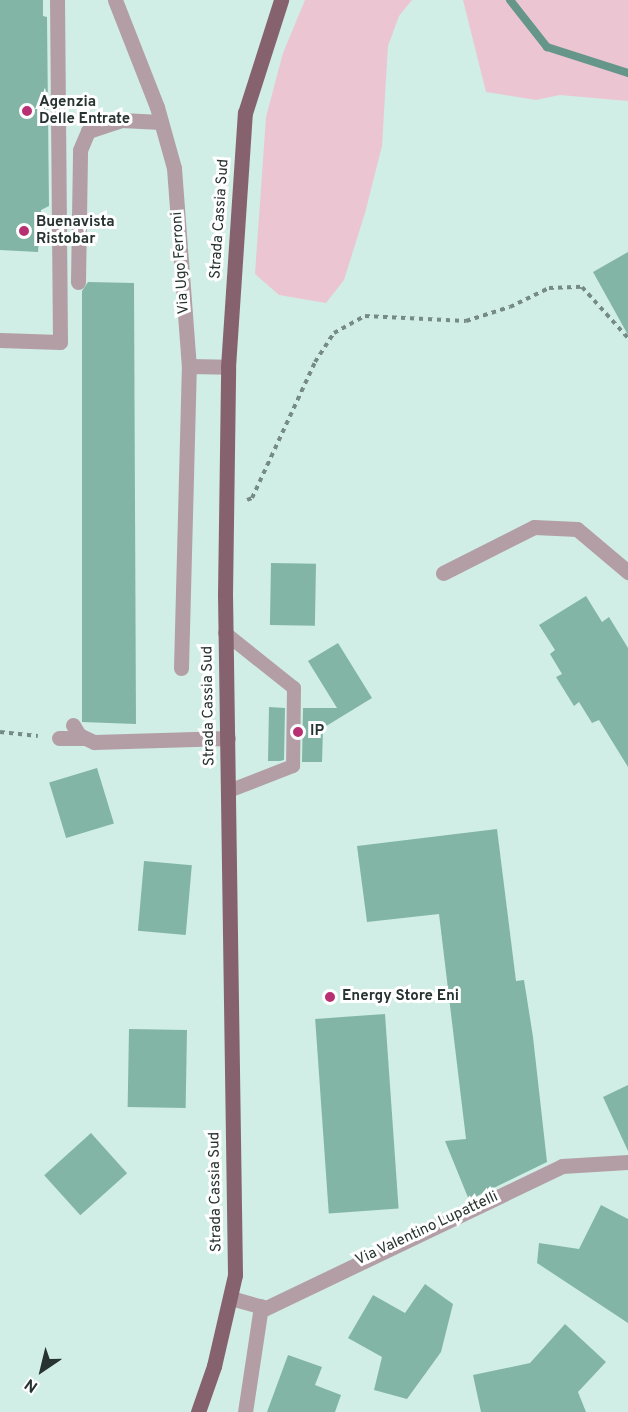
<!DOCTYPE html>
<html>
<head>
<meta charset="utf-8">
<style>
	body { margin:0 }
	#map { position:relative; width:628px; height:1412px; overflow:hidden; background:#d0eee5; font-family:Overpass,sans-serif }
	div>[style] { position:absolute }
	.green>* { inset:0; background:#ebc6d2 }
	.stream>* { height:8px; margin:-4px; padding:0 4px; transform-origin:4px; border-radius:4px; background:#659689 }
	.building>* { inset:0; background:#83b5a7; transform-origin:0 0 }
	.path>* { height:4px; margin-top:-2px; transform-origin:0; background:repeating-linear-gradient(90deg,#778b85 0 4.5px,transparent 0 9px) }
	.lane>* { height:14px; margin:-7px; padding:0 7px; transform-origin:7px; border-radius:7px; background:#b39ea5 }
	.street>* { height:15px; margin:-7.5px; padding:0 7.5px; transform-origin:7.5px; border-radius:7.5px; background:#b39ea5 }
	.primary>* { height:15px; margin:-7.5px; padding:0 7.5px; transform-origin:7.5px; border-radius:7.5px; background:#86626f }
	.dots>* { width:16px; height:16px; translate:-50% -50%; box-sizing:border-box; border:3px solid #fff; border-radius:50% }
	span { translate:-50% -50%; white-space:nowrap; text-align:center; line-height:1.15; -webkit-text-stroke:6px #fff; paint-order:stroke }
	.poi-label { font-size:15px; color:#273330; font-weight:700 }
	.left { translate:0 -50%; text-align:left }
	.street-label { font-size:15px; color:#273330 }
	.north { position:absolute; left:12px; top:1340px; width:60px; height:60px; -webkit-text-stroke:4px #fff; paint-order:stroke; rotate:215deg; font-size:16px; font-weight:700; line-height:24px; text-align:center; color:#273330 }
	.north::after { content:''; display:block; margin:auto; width:21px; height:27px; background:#273330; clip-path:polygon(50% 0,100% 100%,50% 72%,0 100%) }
</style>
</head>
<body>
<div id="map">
	<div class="green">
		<div style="clip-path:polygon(305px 0,412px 0,399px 16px,388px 46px,382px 146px,365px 213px,344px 280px,326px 303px,279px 295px,255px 274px,266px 117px,283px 53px)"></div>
		<div style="clip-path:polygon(463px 0,628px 0,628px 101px,560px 95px,536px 100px,486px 92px)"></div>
	</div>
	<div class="stream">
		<div style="left:510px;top:0;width:60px;rotate:51.8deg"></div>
		<div style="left:547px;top:47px;width:85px;rotate:17.8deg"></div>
	</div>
	<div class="building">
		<div style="clip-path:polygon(0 0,43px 0,43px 16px,47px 17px,49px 206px,41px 210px,38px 252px,0 250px)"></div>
		<div style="clip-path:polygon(628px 252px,628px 335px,593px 272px)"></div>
		<div style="clip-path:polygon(88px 282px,134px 283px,136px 724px,82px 722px,82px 291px)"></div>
		<div style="left:271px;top:563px;width:45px;height:62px;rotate:1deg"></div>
		<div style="clip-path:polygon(586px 596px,602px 622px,609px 617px,628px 648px,628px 767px,599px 720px,592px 723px,579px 702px,574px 706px,556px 677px,562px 674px,550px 654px,555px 650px,539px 625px)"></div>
		<div style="clip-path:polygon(338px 643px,372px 698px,323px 728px,322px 762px,302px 762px,303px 708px,337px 708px,308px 661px)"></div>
		<div style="clip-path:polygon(269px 707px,285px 708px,284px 760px,280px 761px,268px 761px)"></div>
		<div style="left:97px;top:768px;width:58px;height:50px;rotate:73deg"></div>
		<div style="clip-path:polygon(497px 829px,516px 981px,524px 980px,533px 1037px,547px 1162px,469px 1200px,445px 1141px,466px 1139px,439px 914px,367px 922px,357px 846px)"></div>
		<div style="left:144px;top:861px;width:48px;height:70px;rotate:5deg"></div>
		<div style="left:385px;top:1014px;width:195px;height:70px;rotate:86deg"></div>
		<div style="left:129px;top:1029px;width:58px;height:78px;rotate:1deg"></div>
		<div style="clip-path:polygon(628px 1085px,628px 1151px,603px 1097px)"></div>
		<div style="left:91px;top:1133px;width:54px;height:63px;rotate:48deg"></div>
		<div style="clip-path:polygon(601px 1205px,628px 1219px,628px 1323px,537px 1263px,539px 1243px,579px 1249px)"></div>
		<div style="clip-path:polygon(425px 1284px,453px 1304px,441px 1352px,407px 1399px,374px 1390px,382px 1357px,348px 1338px,373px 1295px,405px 1313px)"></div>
		<div style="clip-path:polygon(565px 1324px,606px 1362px,578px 1392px,586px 1412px,481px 1412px,473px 1375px,530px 1363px)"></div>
		<div style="clip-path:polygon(288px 1355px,322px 1367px,315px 1385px,341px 1395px,335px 1412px,267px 1412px)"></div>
	</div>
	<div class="path">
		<div style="left:247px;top:500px;width:5px;rotate:-22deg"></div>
		<div style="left:252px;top:498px;width:150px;rotate:-65.1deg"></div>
		<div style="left:315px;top:362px;width:35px;rotate:-57deg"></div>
		<div style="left:334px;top:333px;width:35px;rotate:-29deg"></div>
		<div style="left:365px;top:316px;width:101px;rotate:2.8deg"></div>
		<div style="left:466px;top:321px;width:46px;rotate:-17.7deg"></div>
		<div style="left:510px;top:307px;width:43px;rotate:-26deg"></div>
		<div style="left:549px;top:288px;width:33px;rotate:-2deg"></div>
		<div style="left:582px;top:287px;width:69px;rotate:48deg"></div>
		<div style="left:0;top:732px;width:38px;rotate:6deg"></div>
	</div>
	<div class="lane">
		<div style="left:225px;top:633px;width:88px;rotate:38.6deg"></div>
		<div style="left:294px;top:688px;width:78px;rotate:90.7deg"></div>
		<div style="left:293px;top:766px;width:69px;rotate:158.7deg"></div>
	</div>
	<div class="street">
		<div style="left:115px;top:0;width:115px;rotate:68.6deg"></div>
		<div style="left:157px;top:107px;width:63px;rotate:74.4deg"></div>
		<div style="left:174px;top:168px;width:199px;rotate:85.7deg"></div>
		<div style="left:189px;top:366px;width:39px;rotate:1deg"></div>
		<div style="left:78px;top:282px;width:132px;rotate:-89.1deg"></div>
		<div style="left:80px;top:150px;width:21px;rotate:-67deg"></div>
		<div style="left:88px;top:131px;width:35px;rotate:-18deg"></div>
		<div style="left:121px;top:120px;width:40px;rotate:2.9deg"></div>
		<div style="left:0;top:340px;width:60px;rotate:1.9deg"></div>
		<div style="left:60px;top:342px;width:342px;rotate:-90.5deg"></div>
		<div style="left:443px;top:573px;width:102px;rotate:-26.8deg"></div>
		<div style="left:534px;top:527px;width:43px;rotate:2.7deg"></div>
		<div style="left:577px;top:529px;width:67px;rotate:40.1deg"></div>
		<div style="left:181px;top:668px;width:302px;rotate:-88.5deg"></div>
		<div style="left:73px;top:725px;width:12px;rotate:59deg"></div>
		<div style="left:79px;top:735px;width:17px;rotate:25deg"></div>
		<div style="left:94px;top:742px;width:134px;rotate:-1.7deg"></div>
		<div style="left:59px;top:738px;width:25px"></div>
		<div style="left:231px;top:1298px;width:36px;rotate:16deg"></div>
		<div style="left:266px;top:1308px;width:328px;rotate:-25.6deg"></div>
		<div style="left:562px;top:1166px;width:66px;rotate:-3.5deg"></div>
		<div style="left:245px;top:1412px;width:107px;rotate:-81.4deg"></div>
	</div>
	<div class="primary">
		<div style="left:198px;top:1412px;width:49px;rotate:-70.8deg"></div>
		<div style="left:214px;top:1366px;width:93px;rotate:-77deg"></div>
		<div style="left:235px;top:1275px;width:680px;rotate:-90.84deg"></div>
		<div style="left:225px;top:595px;width:228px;rotate:-89.2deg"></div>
		<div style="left:228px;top:367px;width:255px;rotate:-86.2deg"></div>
		<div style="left:245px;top:113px;width:119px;rotate:-72.3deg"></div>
	</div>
	<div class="dots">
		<div style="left:27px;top:111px;background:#b73071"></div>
		<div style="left:24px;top:231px;background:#b73071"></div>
		<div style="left:298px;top:732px;background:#b73071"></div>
		<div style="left:330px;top:997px;background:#b73071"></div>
	</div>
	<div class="poi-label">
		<span class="left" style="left:39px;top:111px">Agenzia<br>Delle Entrate</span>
		<span class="left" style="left:36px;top:231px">Buenavista<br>Ristobar</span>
		<span class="left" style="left:310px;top:732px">IP</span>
		<span class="left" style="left:342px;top:997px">Energy Store Eni</span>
	</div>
	<div class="street-label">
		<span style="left:220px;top:219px;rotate:-86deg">Strada Cassia Sud</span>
		<span style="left:181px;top:263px;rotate:-94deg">Via Ugo Ferroni</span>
		<span style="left:209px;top:706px;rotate:-91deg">Strada Cassia Sud</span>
		<span style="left:216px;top:1192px;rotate:-91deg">Strada Cassia Sud</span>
		<span style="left:427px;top:1229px;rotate:-25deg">Via Valentino Lupattelli</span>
	</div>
	<div class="north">N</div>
</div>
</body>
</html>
